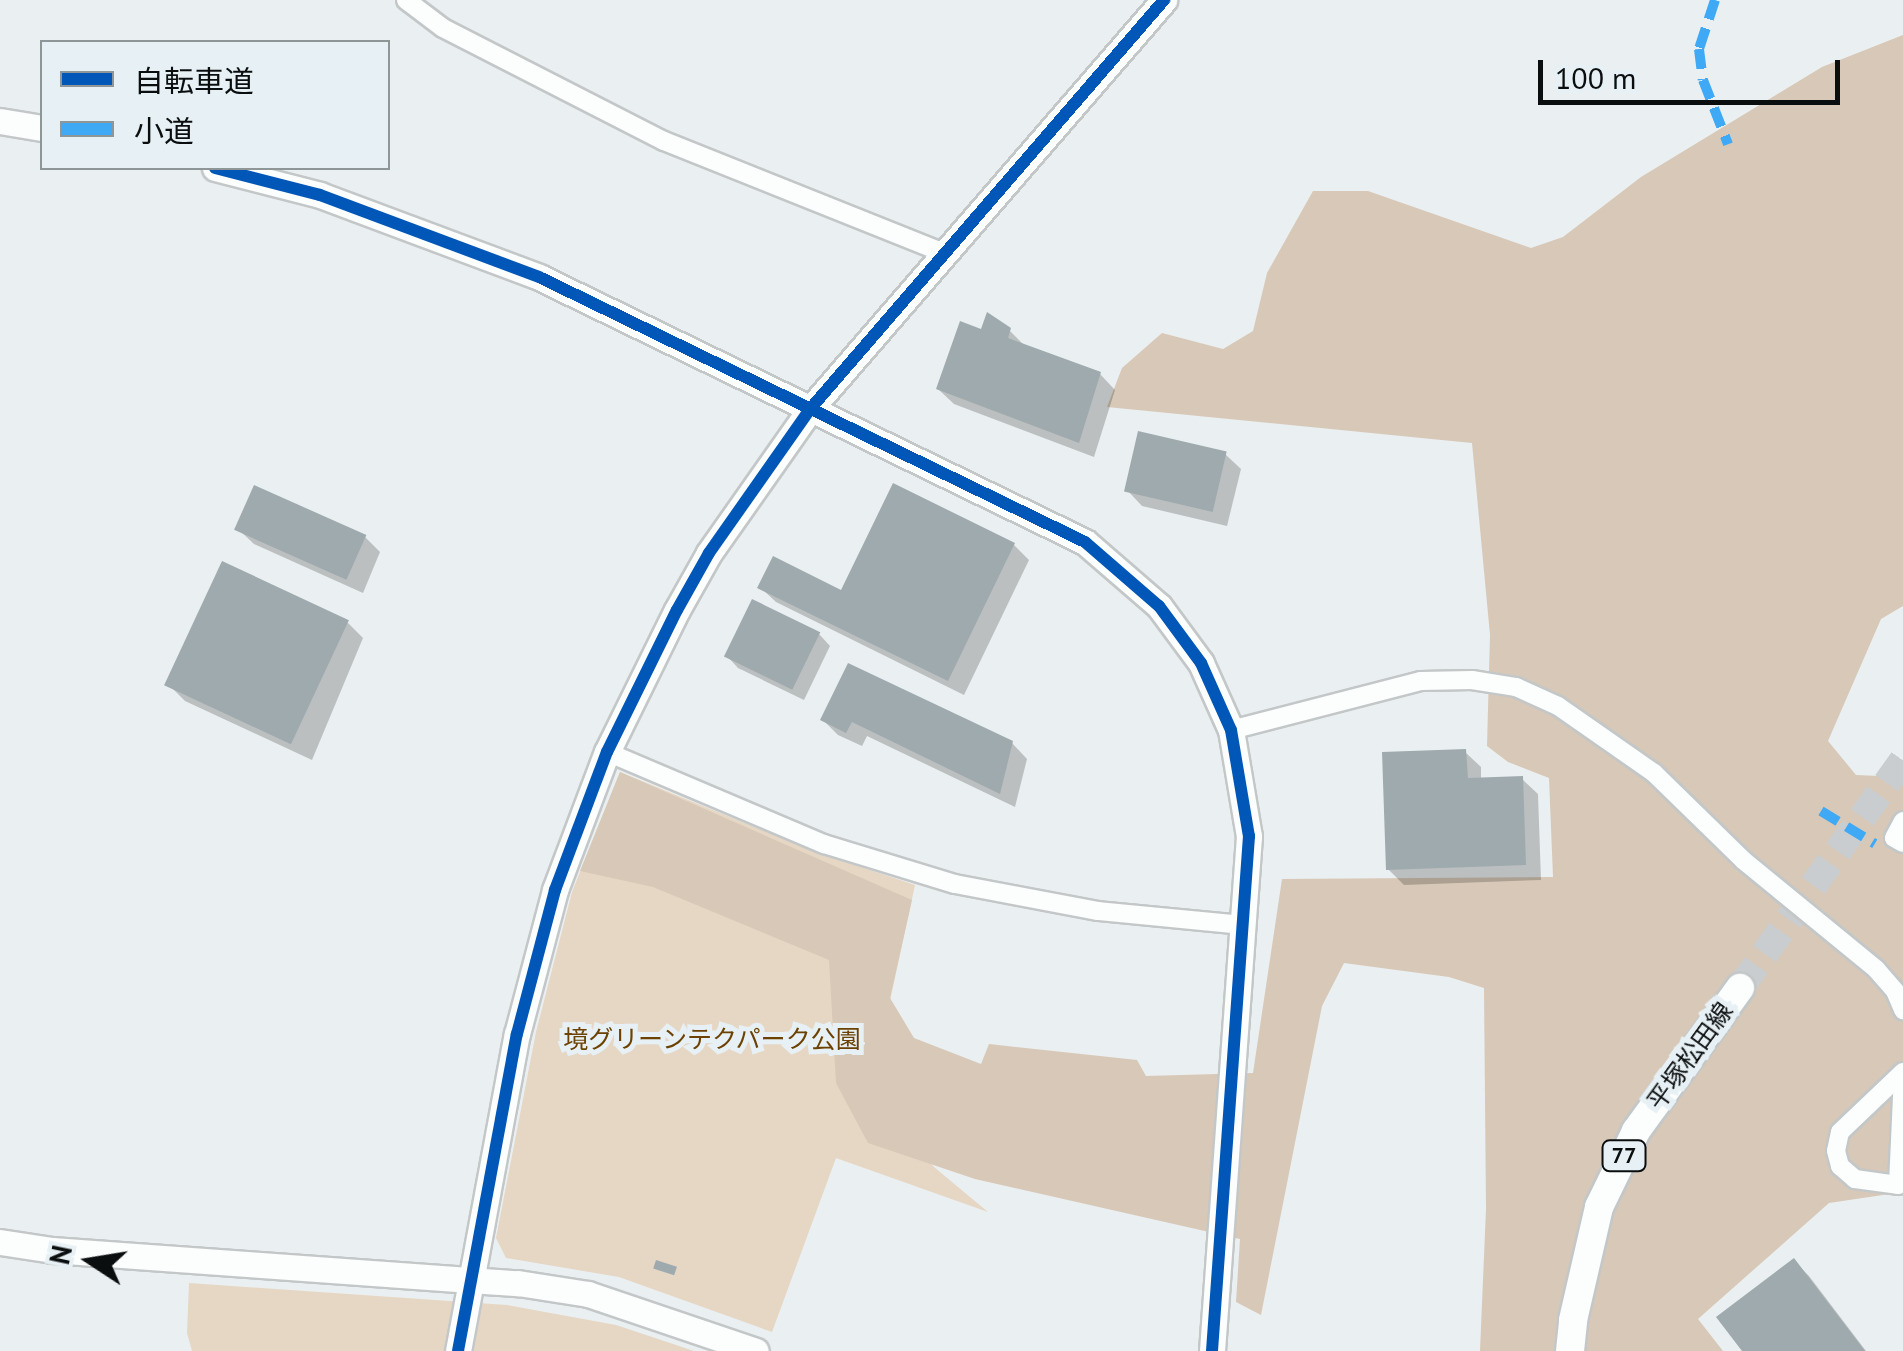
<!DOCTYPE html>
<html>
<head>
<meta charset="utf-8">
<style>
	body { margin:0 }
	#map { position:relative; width:1903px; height:1351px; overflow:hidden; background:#eaeff1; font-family:"PT Sans","Noto Sans JP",sans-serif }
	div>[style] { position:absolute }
	.green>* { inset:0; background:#e6d6c4 }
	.forest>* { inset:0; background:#d8c8b7 }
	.shadow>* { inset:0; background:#0003 }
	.building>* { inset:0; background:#9faaae; transform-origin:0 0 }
	.primary-tunnel>* { height:28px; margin-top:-14px; transform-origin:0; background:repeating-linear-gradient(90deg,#c9cdcf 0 28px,transparent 0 42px) }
	.roads { filter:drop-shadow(2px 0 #c3c7c8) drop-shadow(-2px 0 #c3c7c8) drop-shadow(0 2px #c3c7c8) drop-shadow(0 -2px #c3c7c8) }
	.street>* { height:18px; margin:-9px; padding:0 9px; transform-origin:9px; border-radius:9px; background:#fcfdfd }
	.secondary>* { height:25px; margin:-12.5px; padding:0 12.5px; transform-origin:12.5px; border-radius:12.5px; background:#fcfdfd }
	.primary>* { height:28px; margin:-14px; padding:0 14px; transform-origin:14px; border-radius:14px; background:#fcfdfd }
	.quiet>* { height:10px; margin-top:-5px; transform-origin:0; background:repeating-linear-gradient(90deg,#3fa9f5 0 20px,transparent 0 30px) }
	.cycleway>* { height:12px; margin:-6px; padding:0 6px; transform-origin:6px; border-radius:6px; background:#0057b8 }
	span { translate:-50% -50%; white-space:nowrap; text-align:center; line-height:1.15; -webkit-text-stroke:10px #e7f0f4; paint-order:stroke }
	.shield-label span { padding:2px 8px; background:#e7f0f4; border:2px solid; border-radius:8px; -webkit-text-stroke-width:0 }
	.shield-label { font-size:22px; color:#0b0e0f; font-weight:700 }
	.park-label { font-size:25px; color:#6c4102 }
	.street-label { font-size:25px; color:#0b0e0f }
	.legend { position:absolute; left:40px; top:40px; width:350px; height:130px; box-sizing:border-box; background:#e7f0f4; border:2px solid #8f9698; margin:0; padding:12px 18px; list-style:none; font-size:30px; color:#0b0e0f }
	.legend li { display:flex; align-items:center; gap:20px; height:50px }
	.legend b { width:50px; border:2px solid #8f9698 }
	.north { position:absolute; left:40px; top:1211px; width:100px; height:100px; -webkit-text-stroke:8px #e7f0f4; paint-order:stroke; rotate:282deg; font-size:28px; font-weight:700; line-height:40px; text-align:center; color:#0b0e0f }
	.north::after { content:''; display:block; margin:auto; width:35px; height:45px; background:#0b0e0f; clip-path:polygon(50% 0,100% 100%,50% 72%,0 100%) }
	.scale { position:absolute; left:1538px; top:60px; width:302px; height:45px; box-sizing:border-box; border:5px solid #0b0e0f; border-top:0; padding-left:12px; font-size:30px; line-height:35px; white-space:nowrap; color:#0b0e0f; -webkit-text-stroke:8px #e7f0f4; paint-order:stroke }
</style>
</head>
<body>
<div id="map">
	<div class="green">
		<div style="clip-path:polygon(620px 772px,813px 851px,915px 885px,885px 1024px,882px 1106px,934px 1167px,988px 1212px,836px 1158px,772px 1332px,619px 1277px,506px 1258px,496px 1238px,536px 1032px,572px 892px)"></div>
		<div style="clip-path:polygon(189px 1283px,507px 1305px,616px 1325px,694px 1351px,192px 1351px,187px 1333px)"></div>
	</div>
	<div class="forest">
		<div style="clip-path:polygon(1903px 35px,1903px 606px,1881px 619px,1828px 741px,1856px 775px,1903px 777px,1903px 1192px,1829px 1203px,1698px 1319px,1723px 1351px,1480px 1351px,1486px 1209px,1484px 988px,1449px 977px,1344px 963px,1322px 1006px,1261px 1315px,1236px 1302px,1240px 1239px,975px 1179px,868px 1143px,836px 1083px,829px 960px,653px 887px,580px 871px,620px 772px,912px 900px,890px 998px,914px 1038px,981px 1064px,989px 1044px,1137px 1060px,1146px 1076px,1253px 1073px,1282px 879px,1553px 877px,1549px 778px,1508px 762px,1487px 746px,1490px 635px,1472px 443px,1107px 407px,1122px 368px,1162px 333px,1223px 349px,1253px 331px,1267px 273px,1313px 191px,1368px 191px,1531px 248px,1563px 237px,1641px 177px,1822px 67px)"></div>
	</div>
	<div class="shadow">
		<div style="clip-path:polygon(1009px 330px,1026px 347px,1100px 374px,1115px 390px,1094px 457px,954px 404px,938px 389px,982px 332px)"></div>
		<div style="clip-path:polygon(1225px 454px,1241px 469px,1227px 526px,1142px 506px,1127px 490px)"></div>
		<div style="clip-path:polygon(238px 529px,365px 537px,380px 552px,363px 593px,254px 544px)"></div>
		<div style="clip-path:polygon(1014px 545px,1029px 560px,964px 695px,776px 602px,760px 587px,842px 593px)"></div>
		<div style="clip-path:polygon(348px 623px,363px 638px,312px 760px,185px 701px,170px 686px)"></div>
		<div style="clip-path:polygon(819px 634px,830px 646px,804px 700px,738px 668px,727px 656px)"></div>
		<div style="clip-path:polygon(849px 666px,1012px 743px,1027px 759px,1015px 807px,867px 736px,862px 746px,838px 735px,823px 720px)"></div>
		<div style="clip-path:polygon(1465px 752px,1481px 767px,1481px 780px,1522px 779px,1538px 794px,1541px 880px,1404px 885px,1388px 869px)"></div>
		<div style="clip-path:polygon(1794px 1261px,1809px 1276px,1866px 1351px,1745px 1351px)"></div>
	</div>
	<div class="building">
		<div style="clip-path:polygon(987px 312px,1011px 328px,1008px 338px,1101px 372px,1079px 443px,936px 389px,960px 321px,981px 329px)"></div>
		<div style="left:1138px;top:431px;width:91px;height:62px;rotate:13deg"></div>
		<div style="clip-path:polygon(893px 483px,1015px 543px,948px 681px,757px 588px,773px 556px,841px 590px)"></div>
		<div style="left:254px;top:485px;width:123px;height:49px;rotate:24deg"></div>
		<div style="left:222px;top:561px;width:140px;height:137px;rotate:25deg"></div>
		<div style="left:752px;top:599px;width:76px;height:64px;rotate:26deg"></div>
		<div style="clip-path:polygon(848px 663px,1013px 741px,1000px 794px,852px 722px,846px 733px,820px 720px)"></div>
		<div style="clip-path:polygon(1466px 749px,1468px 778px,1523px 776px,1526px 865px,1386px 870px,1382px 752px)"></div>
		<div style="clip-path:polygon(1794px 1258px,1865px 1351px,1742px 1351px,1716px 1317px)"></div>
		<div style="left:656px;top:1260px;width:22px;height:9px;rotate:18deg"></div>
	</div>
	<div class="primary-tunnel">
		<div style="left:1740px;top:988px;width:280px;rotate:-54.4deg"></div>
	</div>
	<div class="roads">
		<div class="street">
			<div style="left:406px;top:0;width:46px;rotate:37.1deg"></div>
			<div style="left:443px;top:28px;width:248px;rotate:27.1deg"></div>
			<div style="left:664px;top:141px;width:299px;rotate:21.8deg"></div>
			<div style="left:1231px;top:730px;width:196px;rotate:-14.5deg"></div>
			<div style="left:1421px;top:681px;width:51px;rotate:-1.1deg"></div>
			<div style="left:1472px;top:680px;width:45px;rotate:9deg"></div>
			<div style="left:1516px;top:687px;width:46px;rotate:24.3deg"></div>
			<div style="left:1558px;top:706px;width:117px;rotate:34.9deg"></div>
			<div style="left:1654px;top:773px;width:124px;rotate:44.3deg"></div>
			<div style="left:1743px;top:860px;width:172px;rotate:39.3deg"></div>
			<div style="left:1876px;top:969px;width:29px;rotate:49deg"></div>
			<div style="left:1895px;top:991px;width:21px;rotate:67deg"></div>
			<div style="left:607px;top:752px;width:236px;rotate:23deg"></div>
			<div style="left:824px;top:844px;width:137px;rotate:17deg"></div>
			<div style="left:955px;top:884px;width:146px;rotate:10.7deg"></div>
			<div style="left:1098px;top:911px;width:147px;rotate:5.5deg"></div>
			<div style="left:1903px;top:821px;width:19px;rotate:118deg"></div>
			<div style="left:1894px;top:838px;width:10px;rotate:29deg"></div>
			<div style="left:1903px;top:1072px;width:87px;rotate:136.4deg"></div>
			<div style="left:1840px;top:1132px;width:19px;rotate:102deg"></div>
			<div style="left:1836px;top:1151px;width:16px;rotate:75deg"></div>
			<div style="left:1840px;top:1166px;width:20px;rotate:41deg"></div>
			<div style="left:1855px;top:1179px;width:43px;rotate:7.9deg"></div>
			<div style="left:1898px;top:1185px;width:112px;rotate:-87.4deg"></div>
		</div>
		<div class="secondary">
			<div style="left:0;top:121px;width:43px;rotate:9.5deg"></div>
			<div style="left:215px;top:168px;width:108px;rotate:14.4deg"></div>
			<div style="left:320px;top:195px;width:234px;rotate:20.5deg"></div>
			<div style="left:539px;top:277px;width:607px;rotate:25.89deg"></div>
			<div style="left:1085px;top:542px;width:98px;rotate:40.9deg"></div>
			<div style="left:1159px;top:606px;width:71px;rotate:53.6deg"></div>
			<div style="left:1201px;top:663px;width:73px;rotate:65.9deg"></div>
			<div style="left:1231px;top:730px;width:108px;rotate:80.4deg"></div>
			<div style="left:1249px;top:836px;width:516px;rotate:94.11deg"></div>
			<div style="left:0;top:1242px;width:53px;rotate:8.7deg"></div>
			<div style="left:52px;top:1250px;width:467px;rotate:4.1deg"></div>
			<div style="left:518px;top:1283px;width:71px;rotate:8.9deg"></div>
			<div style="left:588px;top:1294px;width:177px;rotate:18.7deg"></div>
			<div style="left:458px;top:1351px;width:322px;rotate:-79.5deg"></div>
			<div style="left:517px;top:1034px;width:149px;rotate:-75.2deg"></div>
			<div style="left:555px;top:890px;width:147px;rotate:-69.4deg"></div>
			<div style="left:607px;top:752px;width:158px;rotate:-63.8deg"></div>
			<div style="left:677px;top:610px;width:65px;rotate:-60.7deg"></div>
			<div style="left:709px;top:553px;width:177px;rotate:-54.9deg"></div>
			<div style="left:811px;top:408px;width:540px;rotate:-49.13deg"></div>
		</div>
		<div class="primary">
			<div style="left:1570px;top:1351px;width:31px;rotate:-84deg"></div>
			<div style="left:1573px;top:1320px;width:116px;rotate:-77deg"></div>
			<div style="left:1599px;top:1207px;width:85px;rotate:-64deg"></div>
			<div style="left:1636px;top:1131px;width:177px;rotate:-54deg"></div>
		</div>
	</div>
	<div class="quiet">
		<div style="left:1715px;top:0;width:52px;rotate:108.1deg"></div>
		<div style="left:1699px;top:49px;width:31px;rotate:83deg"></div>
		<div style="left:1703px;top:80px;width:69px;rotate:68.7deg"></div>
		<div style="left:1821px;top:811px;width:63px;rotate:31.4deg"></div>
	</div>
	<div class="cycleway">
		<div style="left:215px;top:168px;width:108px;rotate:14.4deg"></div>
		<div style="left:320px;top:195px;width:234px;rotate:20.5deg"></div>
		<div style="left:539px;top:277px;width:607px;rotate:25.89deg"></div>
		<div style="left:1085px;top:542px;width:98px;rotate:40.9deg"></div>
		<div style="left:1159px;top:606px;width:71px;rotate:53.6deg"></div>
		<div style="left:1201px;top:663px;width:73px;rotate:65.9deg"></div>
		<div style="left:1231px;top:730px;width:108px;rotate:80.4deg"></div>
		<div style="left:1249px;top:836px;width:516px;rotate:94.11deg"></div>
		<div style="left:458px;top:1351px;width:322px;rotate:-79.5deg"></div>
		<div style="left:517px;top:1034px;width:149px;rotate:-75.2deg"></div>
		<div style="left:555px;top:890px;width:147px;rotate:-69.4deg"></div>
		<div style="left:607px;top:752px;width:158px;rotate:-63.8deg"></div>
		<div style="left:677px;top:610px;width:65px;rotate:-60.7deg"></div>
		<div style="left:709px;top:553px;width:177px;rotate:-54.9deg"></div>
		<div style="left:811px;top:408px;width:540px;rotate:-49.13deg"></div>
	</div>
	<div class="shield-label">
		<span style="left:1624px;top:1156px">77</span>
	</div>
	<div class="park-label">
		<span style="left:712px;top:1039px">境グリーンテクパーク公園</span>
	</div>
	<div class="street-label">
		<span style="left:1690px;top:1056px;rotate:-54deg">平塚松田線</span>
	</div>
	<ul class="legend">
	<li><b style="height:12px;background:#0057b8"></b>自転車道</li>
	<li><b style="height:12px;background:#3fa9f5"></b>小道</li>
	</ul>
	<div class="north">N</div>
	<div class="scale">100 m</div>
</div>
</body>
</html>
